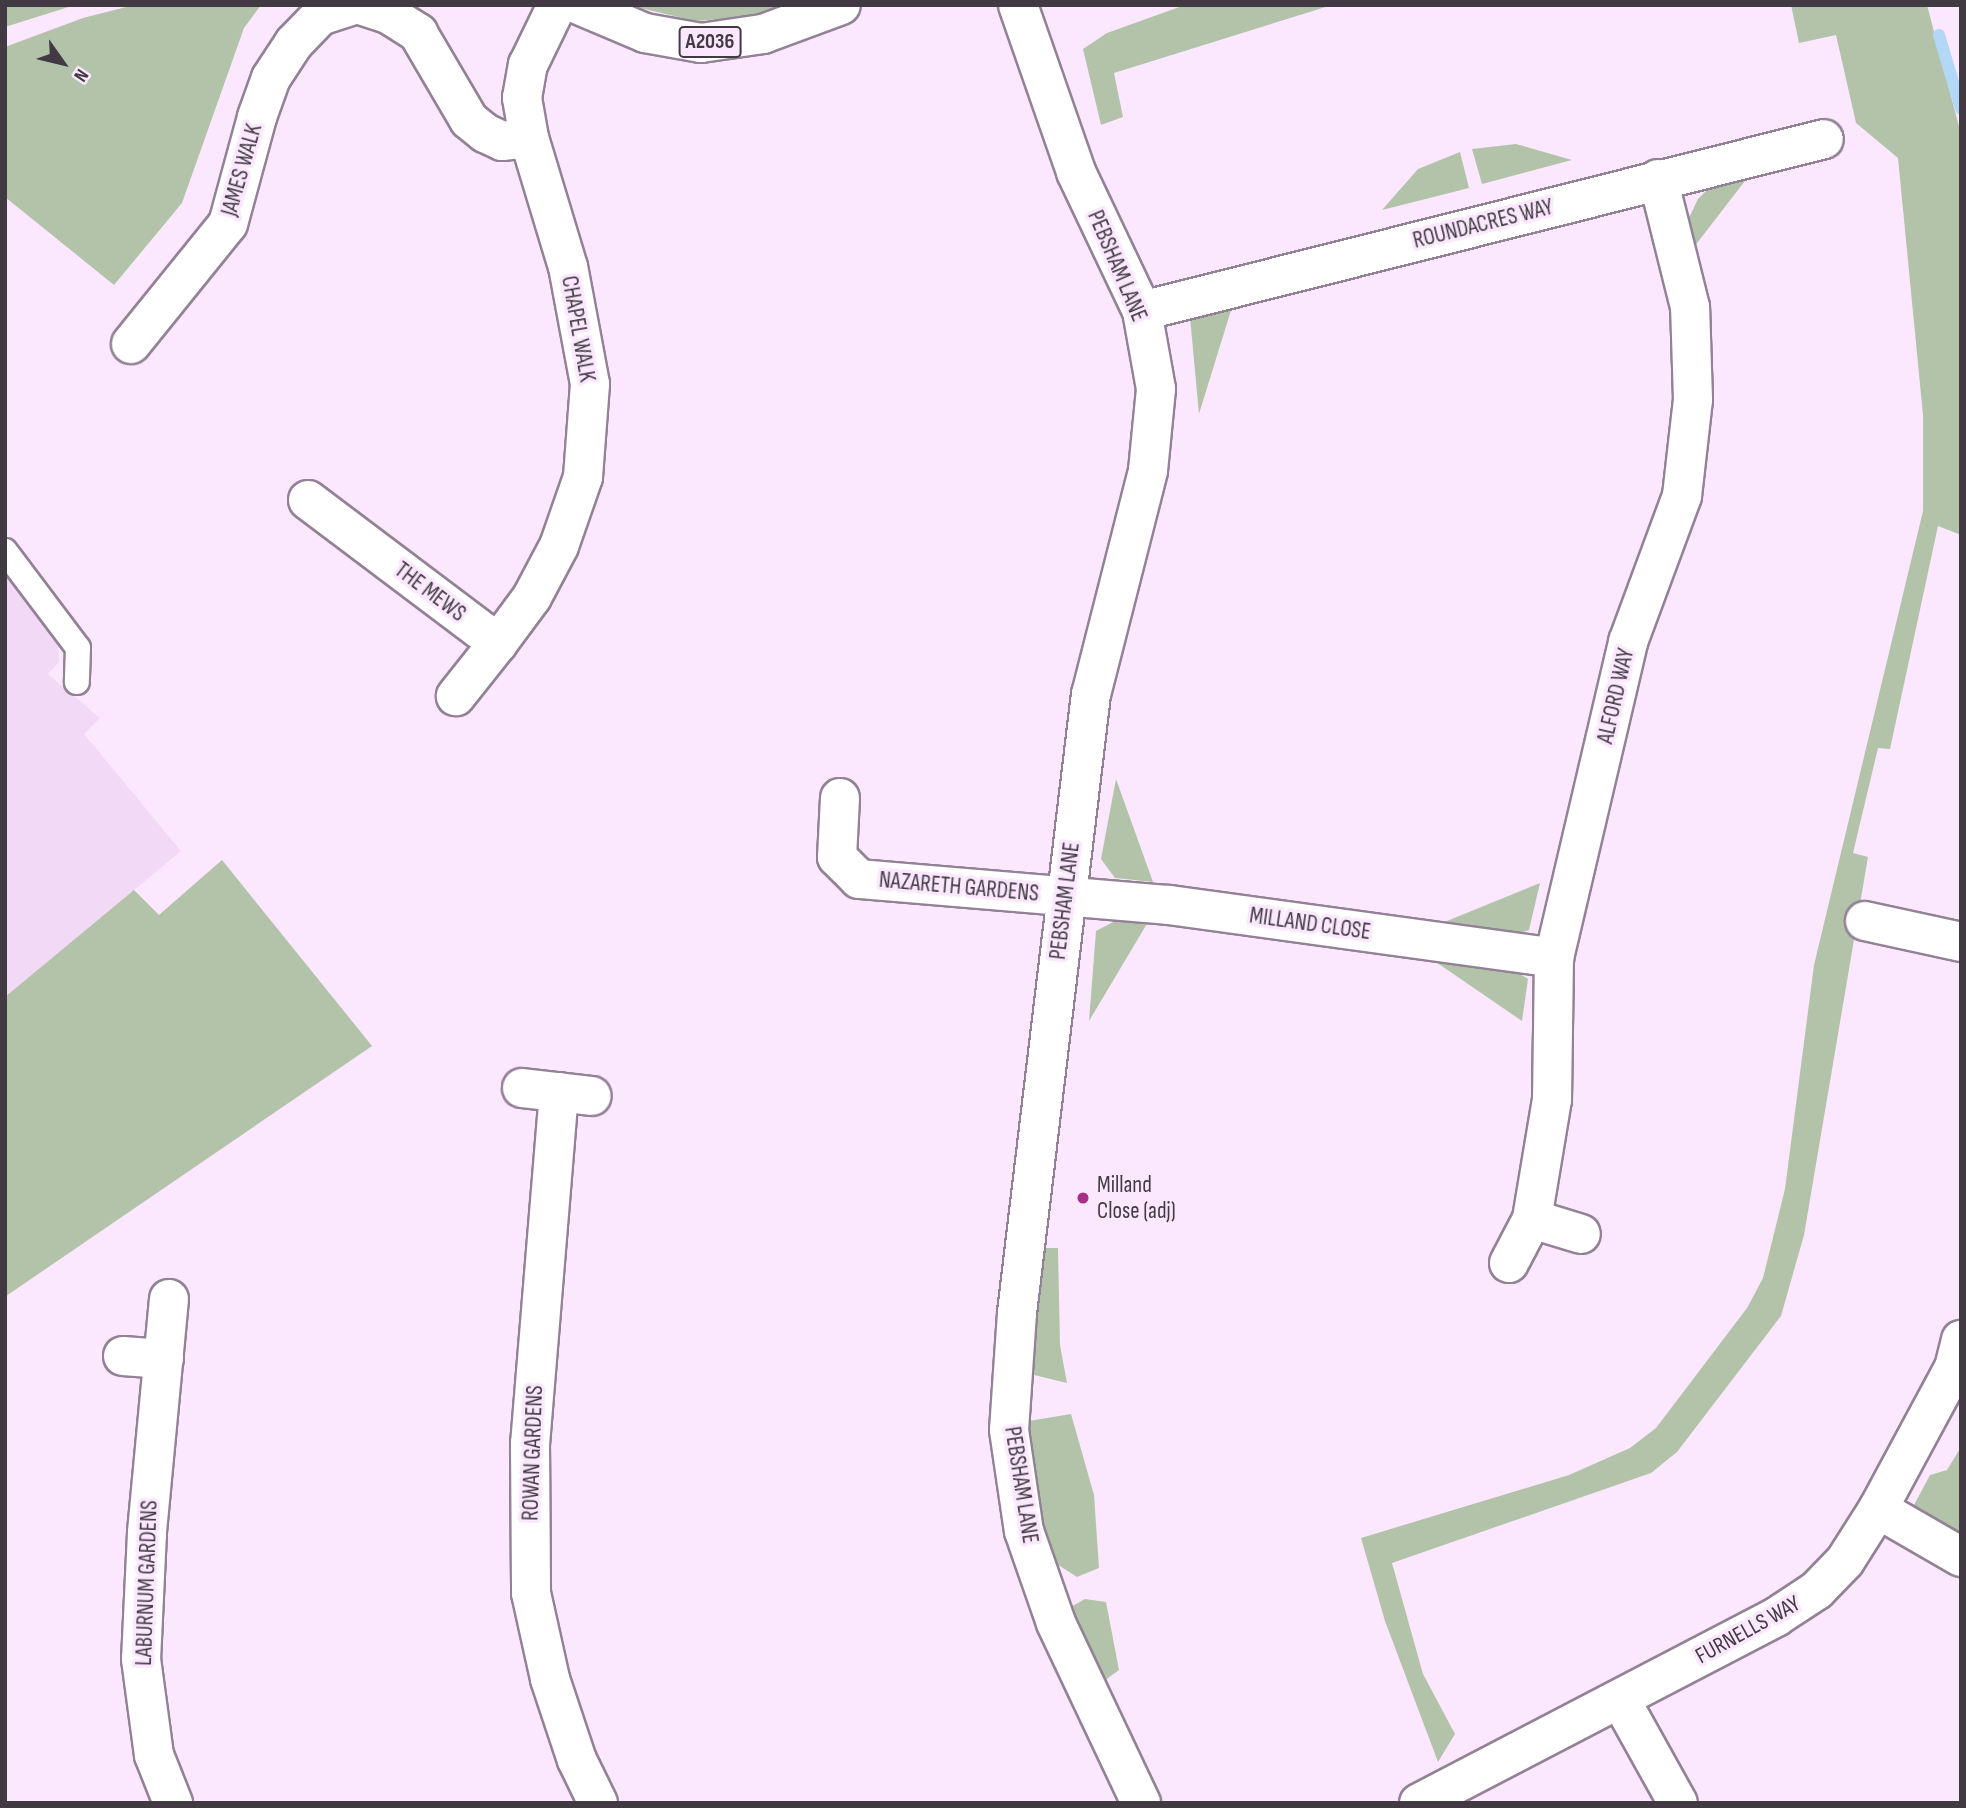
<!DOCTYPE html>
<html>
<head>
<meta charset="utf-8">
<style>
	body { margin:0 }
	#map { position:relative; width:1966px; height:1808px; overflow:hidden; background:#fbe8fe; font-family:"Sofia Sans Condensed",sans-serif }
	div>[style] { position:absolute }
	.built>* { inset:0; background:#f2daf6 }
	.green>* { inset:0; background:#b3c3aa }
	.stream>* { height:12px; margin:-6px; padding:0 6px; transform-origin:6px; border-radius:6px; background:#b3d7f6 }
	.roads { filter:drop-shadow(2px 0 #938296) drop-shadow(-2px 0 #938296) drop-shadow(0 2px #938296) drop-shadow(0 -2px #938296) }
	.lane>* { height:24px; margin:-12px; padding:0 12px; transform-origin:12px; border-radius:12px; background:#fff }
	.street>* { height:38px; margin:-19px; padding:0 19px; transform-origin:19px; border-radius:19px; background:#fff }
	.primary>* { height:38px; margin:-19px; padding:0 19px; transform-origin:19px; border-radius:19px; background:#fff }
	.dots>* { width:19px; height:19px; translate:-50% -50%; box-sizing:border-box; border:4px solid #fbe8fe; border-radius:50% }
	span { translate:-50% -50%; white-space:nowrap; text-align:center; line-height:1.15; -webkit-text-stroke:7px #fbe8fe; paint-order:stroke }
	.shield-label span { padding:2px 5px; background:#fbe8fe; border:2px solid; border-radius:5px; -webkit-text-stroke-width:0 }
	.shield-label { font-size:21px; color:#413a42; font-weight:700 }
	.street-label { font-size:23px; color:#413a42 }
	.poi-label { font-size:23px; color:#413a42 }
	.left { translate:0 -50%; text-align:left }
	.frame { position:absolute; inset:0; border:7px solid #413a42; pointer-events:none }
	.north { position:absolute; left:28px; top:28px; width:70px; height:70px; -webkit-text-stroke:5px #fbe8fe; paint-order:stroke; rotate:124deg; font-size:19px; font-weight:700; line-height:28px; text-align:center; color:#413a42 }
	.north::after { content:''; display:block; margin:auto; width:24px; height:32px; background:#413a42; clip-path:polygon(50% 0,100% 100%,50% 72%,0 100%) }
</style>
</head>
<body>
<div id="map">
	<div class="built">
		<div style="clip-path:polygon(5px 573px,58px 642px,59px 662px,48px 674px,100px 718px,84px 734px,181px 851px,134px 890px,159px 915px,222px 860px,372px 1046px,6px 1296px)"></div>
	</div>
	<div class="green">
		<div style="clip-path:polygon(5px 5px,75px 5px,5px 27px)"></div>
		<div style="clip-path:polygon(134px 5px,261px 5px,244px 28px,182px 203px,114px 285px,5px 197px,5px 47px,83px 18px)"></div>
		<div style="clip-path:polygon(628px 5px,787px 5px,760px 16px,695px 21px)"></div>
		<div style="clip-path:polygon(1185px 5px,1332px 5px,1114px 73px,1123px 117px,1101px 125px,1083px 49px,1107px 33px)"></div>
		<div style="clip-path:polygon(1791px 5px,1927px 5px,1961px 134px,1961px 535px,1938px 526px,1890px 749px,1878px 748px,1853px 853px,1868px 857px,1804px 1235px,1781px 1316px,1677px 1452px,1651px 1473px,1392px 1563px,1423px 1674px,1455px 1734px,1438px 1762px,1385px 1621px,1361px 1538px,1569px 1475px,1630px 1448px,1656px 1428px,1747px 1308px,1763px 1278px,1785px 1189px,1814px 965px,1923px 511px,1923px 415px,1898px 158px,1856px 123px,1836px 35px,1799px 43px)"></div>
		<div style="clip-path:polygon(1516px 144px,1572px 160px,1482px 184px,1472px 149px)"></div>
		<div style="clip-path:polygon(1460px 152px,1469px 188px,1382px 210px,1418px 169px)"></div>
		<div style="clip-path:polygon(1748px 177px,1694px 247px,1688px 220px,1698px 199px,1712px 185px)"></div>
		<div style="clip-path:polygon(1232px 307px,1199px 414px,1190px 317px)"></div>
		<div style="clip-path:polygon(1116px 779px,1153px 882px,1115px 878px,1101px 859px)"></div>
		<div style="clip-path:polygon(222px 860px,372px 1046px,6px 1296px,5px 997px,134px 890px,159px 915px)"></div>
		<div style="clip-path:polygon(1540px 883px,1529px 930px,1512px 936px,1442px 923px)"></div>
		<div style="clip-path:polygon(1121px 918px,1148px 922px,1089px 1021px,1096px 931px)"></div>
		<div style="clip-path:polygon(1433px 960px,1510px 968px,1528px 979px,1522px 1021px)"></div>
		<div style="clip-path:polygon(1042px 1248px,1058px 1248px,1060px 1345px,1067px 1383px,1030px 1374px)"></div>
		<div style="clip-path:polygon(1071px 1414px,1094px 1495px,1099px 1568px,1077px 1577px,1049px 1559px,1036px 1502px,1029px 1421px)"></div>
		<div style="clip-path:polygon(1961px 1447px,1961px 1543px,1923px 1520px,1914px 1505px,1930px 1475px,1947px 1470px)"></div>
		<div style="clip-path:polygon(1085px 1599px,1106px 1602px,1119px 1670px,1100px 1684px,1069px 1608px)"></div>
	</div>
	<div class="stream">
		<div style="left:1939px;top:35px;width:77px;rotate:73.4deg"></div>
	</div>
	<div class="roads">
		<div class="lane">
			<div style="left:5px;top:551px;width:121px;rotate:53deg"></div>
			<div style="left:78px;top:648px;width:34px;rotate:92deg"></div>
		</div>
		<div class="street">
			<div style="left:360px;top:5px;width:29px;rotate:18deg"></div>
			<div style="left:388px;top:14px;width:36px;rotate:32deg"></div>
			<div style="left:418px;top:33px;width:101px;rotate:59.6deg"></div>
			<div style="left:469px;top:120px;width:21px;rotate:39deg"></div>
			<div style="left:485px;top:133px;width:19px;rotate:25deg"></div>
			<div style="left:502px;top:141px;width:27px;rotate:-6deg"></div>
			<div style="left:1018px;top:5px;width:177px;rotate:70.8deg"></div>
			<div style="left:1076px;top:172px;width:154px;rotate:64.6deg"></div>
			<div style="left:1142px;top:311px;width:79px;rotate:79.8deg"></div>
			<div style="left:1156px;top:389px;width:82px;rotate:95.6deg"></div>
			<div style="left:1148px;top:471px;width:230px;rotate:104.3deg"></div>
			<div style="left:1091px;top:694px;width:623px;rotate:96.82deg"></div>
			<div style="left:1017px;top:1313px;width:117px;rotate:93.9deg"></div>
			<div style="left:1009px;top:1430px;width:102px;rotate:81.6deg"></div>
			<div style="left:1024px;top:1531px;width:97px;rotate:70.8deg"></div>
			<div style="left:1056px;top:1623px;width:199px;rotate:64.7deg"></div>
			<div style="left:1142px;top:311px;width:703px;rotate:-14.15deg"></div>
			<div style="left:131px;top:344px;width:154px;rotate:-51.1deg"></div>
			<div style="left:228px;top:224px;width:111px;rotate:-74.8deg"></div>
			<div style="left:257px;top:117px;width:41px;rotate:-70.3deg"></div>
			<div style="left:271px;top:78px;width:42px;rotate:-56.7deg"></div>
			<div style="left:294px;top:43px;width:37px;rotate:-46deg"></div>
			<div style="left:320px;top:16px;width:35px;rotate:-18deg"></div>
			<div style="left:308px;top:500px;width:238px;rotate:37deg"></div>
			<div style="left:498px;top:643px;width:68px;rotate:128.4deg"></div>
			<div style="left:498px;top:643px;width:57px;rotate:-53.5deg"></div>
			<div style="left:532px;top:597px;width:58px;rotate:-62.1deg"></div>
			<div style="left:559px;top:546px;width:73px;rotate:-70.8deg"></div>
			<div style="left:583px;top:477px;width:93px;rotate:-85.7deg"></div>
			<div style="left:590px;top:384px;width:119px;rotate:-100.6deg"></div>
			<div style="left:568px;top:267px;width:135px;rotate:-106.8deg"></div>
			<div style="left:529px;top:138px;width:41px;rotate:-99.9deg"></div>
			<div style="left:522px;top:98px;width:34px;rotate:-80deg"></div>
			<div style="left:528px;top:65px;width:67px;rotate:-64.2deg"></div>
			<div style="left:840px;top:798px;width:59px;rotate:92.9deg"></div>
			<div style="left:837px;top:857px;width:31px;rotate:45deg"></div>
			<div style="left:859px;top:879px;width:311px;rotate:4.8deg"></div>
			<div style="left:1169px;top:905px;width:389px;rotate:7.8deg"></div>
			<div style="left:1865px;top:921px;width:98px;rotate:12.3deg"></div>
			<div style="left:522px;top:1088px;width:70px;rotate:6.5deg"></div>
			<div style="left:559px;top:1092px;width:352px;rotate:94.7deg"></div>
			<div style="left:530px;top:1443px;width:150px;rotate:89.6deg"></div>
			<div style="left:531px;top:1593px;width:88px;rotate:77.5deg"></div>
			<div style="left:550px;top:1679px;width:85px;rotate:71.6deg"></div>
			<div style="left:577px;top:1760px;width:48px;rotate:64deg"></div>
			<div style="left:1532px;top:1219px;width:51px;rotate:17deg"></div>
			<div style="left:1509px;top:1263px;width:50px;rotate:-62.4deg"></div>
			<div style="left:1532px;top:1219px;width:121px;rotate:-80.5deg"></div>
			<div style="left:1552px;top:1100px;width:142px;rotate:-89.2deg"></div>
			<div style="left:1554px;top:958px;width:325px;rotate:-76.8deg"></div>
			<div style="left:1628px;top:642px;width:156px;rotate:-69.7deg"></div>
			<div style="left:1682px;top:496px;width:97px;rotate:-83.5deg"></div>
			<div style="left:1693px;top:400px;width:93px;rotate:-91.8deg"></div>
			<div style="left:1690px;top:307px;width:132px;rotate:-104deg"></div>
			<div style="left:169px;top:1299px;width:235px;rotate:95.4deg"></div>
			<div style="left:147px;top:1533px;width:126px;rotate:92.7deg"></div>
			<div style="left:141px;top:1659px;width:97px;rotate:82.3deg"></div>
			<div style="left:154px;top:1755px;width:52px;rotate:68.4deg"></div>
			<div style="left:123px;top:1356px;width:41px;rotate:4.2deg"></div>
			<div style="left:1878px;top:1509px;width:96px;rotate:30deg"></div>
			<div style="left:1620px;top:1699px;width:119px;rotate:60.9deg"></div>
			<div style="left:1419px;top:1803px;width:403px;rotate:-27.5deg"></div>
			<div style="left:1776px;top:1617px;width:49px;rotate:-33.4deg"></div>
			<div style="left:1817px;top:1590px;width:40px;rotate:-46deg"></div>
			<div style="left:1845px;top:1561px;width:62px;rotate:-57.6deg"></div>
			<div style="left:1878px;top:1509px;width:160px;rotate:-61.7deg"></div>
			<div style="left:1954px;top:1368px;width:29px;rotate:-76deg"></div>
		</div>
		<div class="primary">
			<div style="left:579px;top:5px;width:72px;rotate:23deg"></div>
			<div style="left:645px;top:33px;width:57px;rotate:10.1deg"></div>
			<div style="left:701px;top:43px;width:63px;rotate:-8.3deg"></div>
			<div style="left:763px;top:34px;width:83px;rotate:-20.4deg"></div>
		</div>
	</div>
	<div class="dots">
		<div style="left:1083px;top:1198px;background:#a73086"></div>
	</div>
	<div class="shield-label">
		<span style="left:710px;top:42px">A2036</span>
	</div>
	<div class="street-label">
		<span style="left:242px;top:170px;rotate:-74deg">JAMES WALK</span>
		<span style="left:1483px;top:224px;rotate:-14deg">ROUNDACRES WAY</span>
		<span style="left:1117px;top:266px;rotate:67deg">PEBSHAM LANE</span>
		<span style="left:578px;top:329px;rotate:80deg">CHAPEL WALK</span>
		<span style="left:430px;top:592px;rotate:37deg">THE MEWS</span>
		<span style="left:1616px;top:696px;rotate:-77deg">ALFORD WAY</span>
		<span style="left:959px;top:887px;rotate:5deg">NAZARETH GARDENS</span>
		<span style="left:1065px;top:901px;rotate:-83deg">PEBSHAM LANE</span>
		<span style="left:1310px;top:924px;rotate:8deg">MILLAND CLOSE</span>
		<span style="left:533px;top:1453px;rotate:-88deg">ROWAN GARDENS</span>
		<span style="left:1021px;top:1485px;rotate:81deg">PEBSHAM LANE</span>
		<span style="left:147px;top:1583px;rotate:-88deg">LABURNUM GARDENS</span>
		<span style="left:1748px;top:1630px;rotate:-29deg">FURNELLS WAY</span>
	</div>
	<div class="poi-label">
		<span class="left" style="left:1097px;top:1198px">Milland<br>Close (adj)</span>
	</div>
	<div class="frame"></div>
	<div class="north">N</div>
</div>
</body>
</html>
